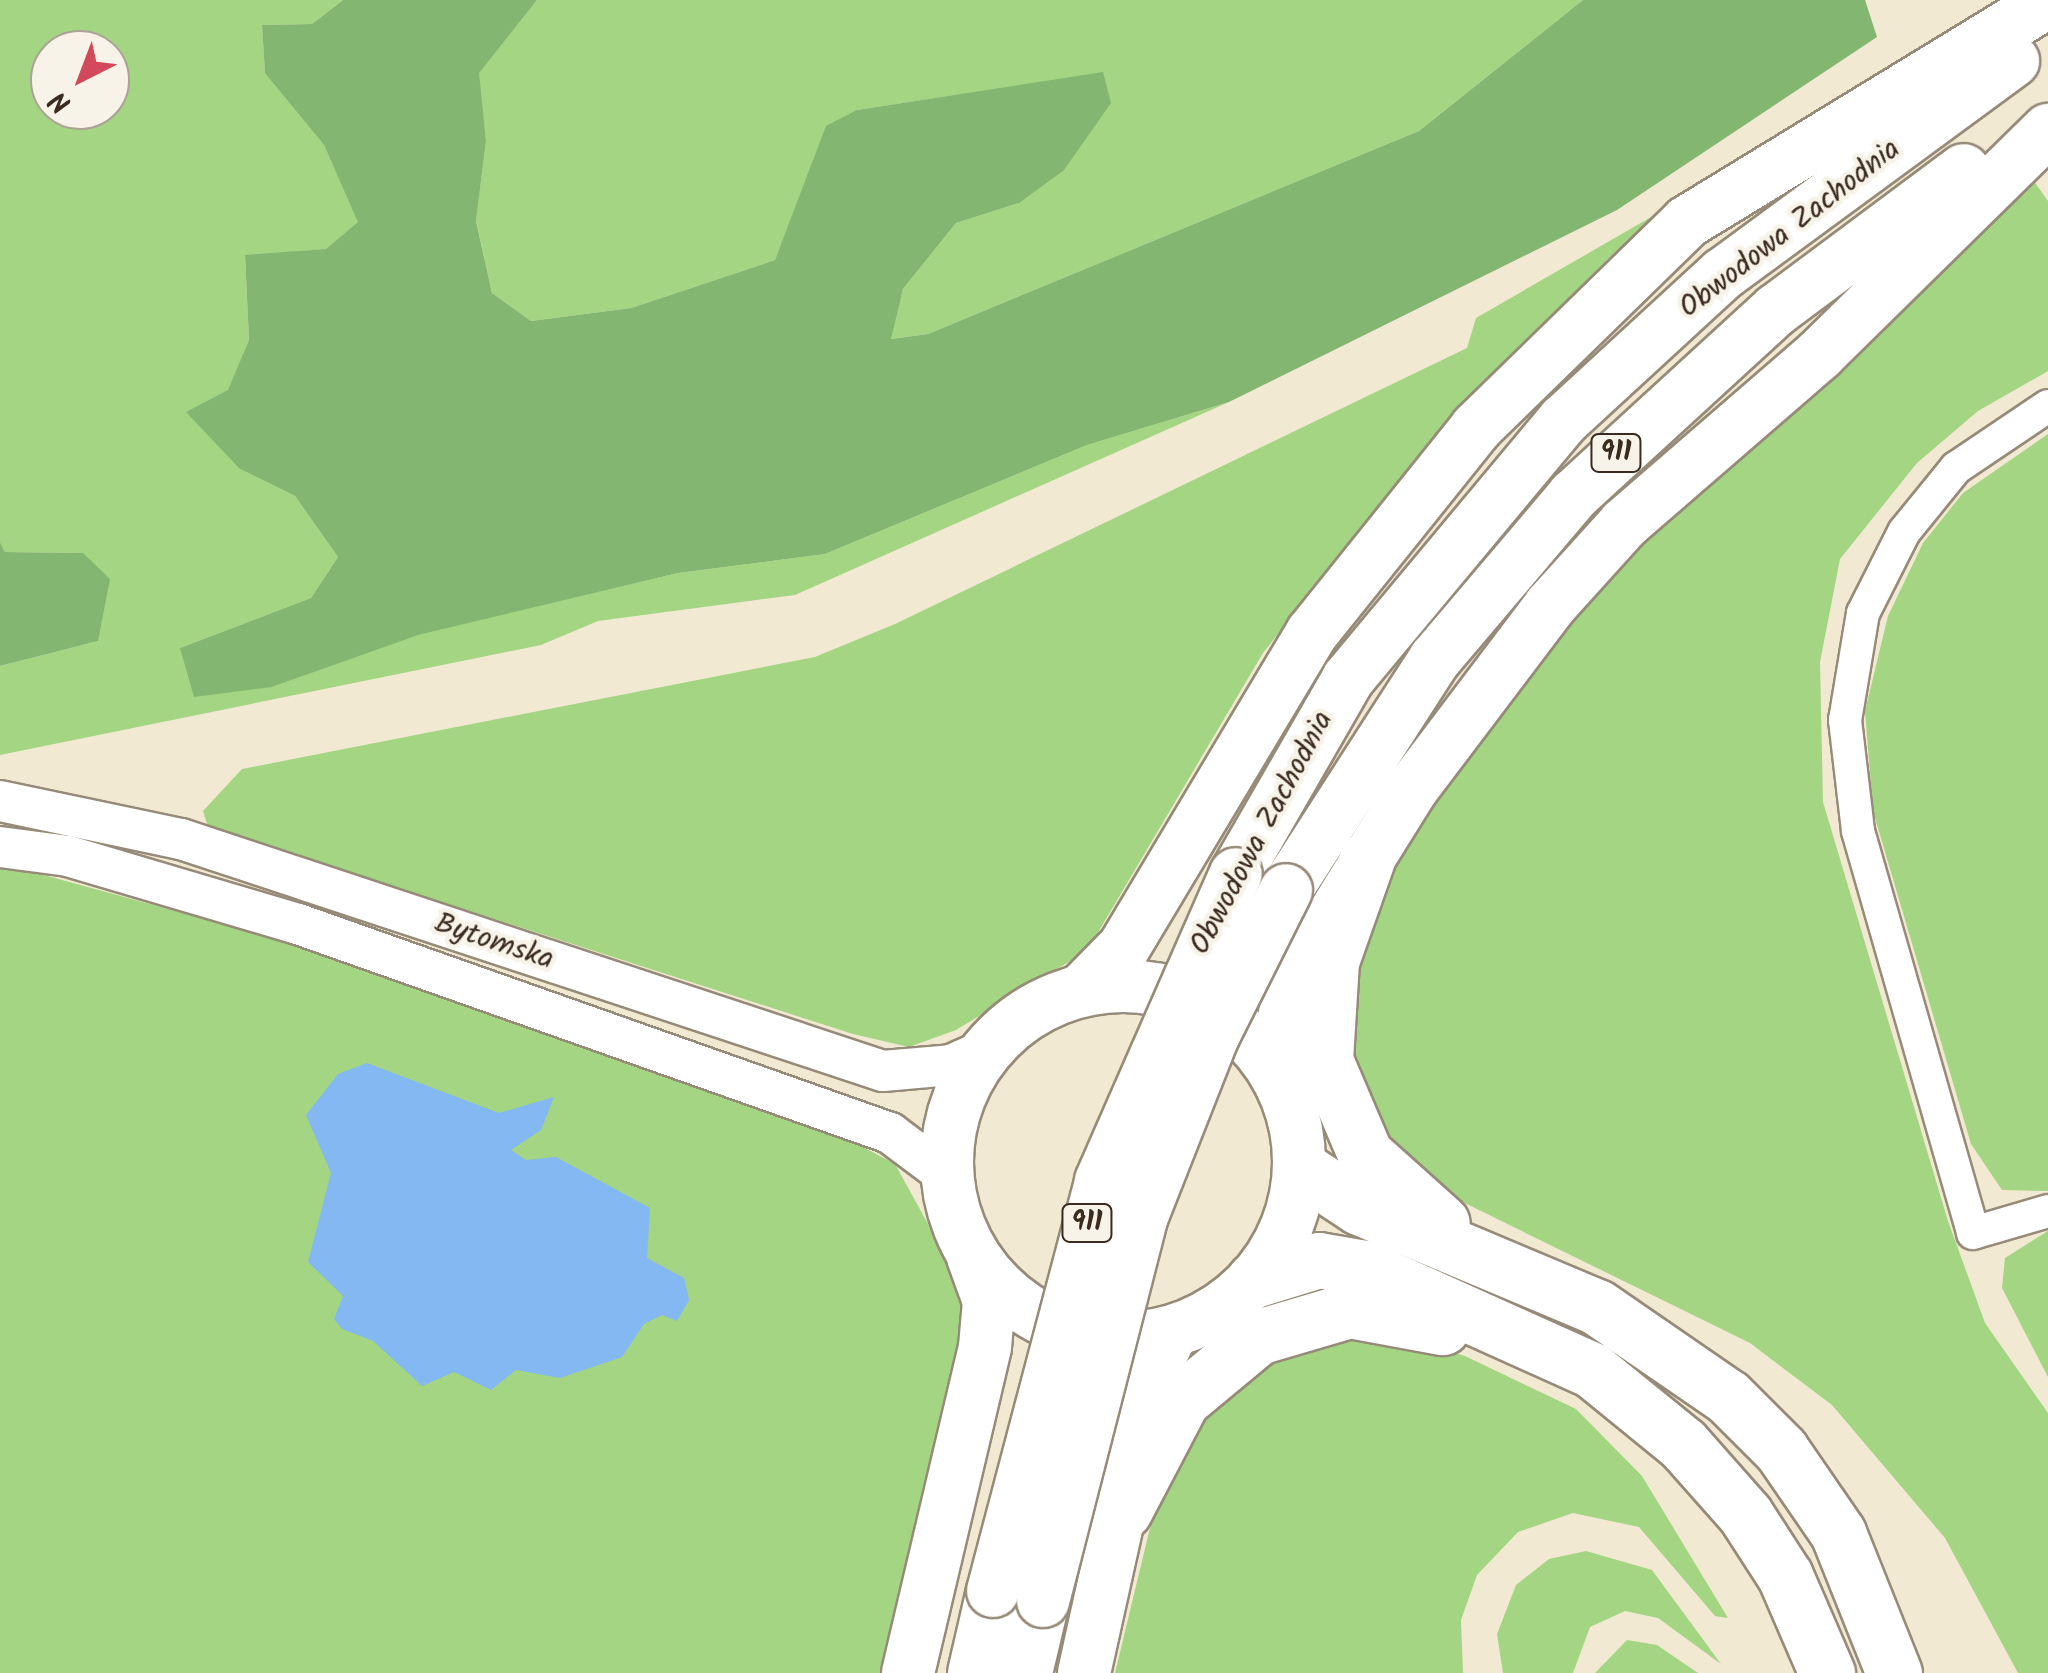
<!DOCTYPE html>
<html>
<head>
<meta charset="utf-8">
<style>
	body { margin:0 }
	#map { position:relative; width:2048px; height:1673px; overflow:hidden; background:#f2e9d3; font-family:Kalam,sans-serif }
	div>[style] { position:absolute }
	.green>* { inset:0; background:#a3d583 }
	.forest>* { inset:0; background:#82b671 }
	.water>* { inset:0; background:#84b8f2 }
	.roads { filter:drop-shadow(2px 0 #968a78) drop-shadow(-2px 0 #968a78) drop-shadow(0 2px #968a78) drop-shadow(0 -2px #968a78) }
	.minor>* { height:32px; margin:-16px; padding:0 16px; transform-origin:16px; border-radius:16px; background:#fff }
	.tertiary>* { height:40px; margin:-20px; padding:0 20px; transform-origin:20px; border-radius:20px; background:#fff }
	.primary>* { height:52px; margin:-26px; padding:0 26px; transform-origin:26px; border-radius:26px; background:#fff }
	.primary>.ring { margin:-26px; padding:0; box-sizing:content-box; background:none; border:52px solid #fff; border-radius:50% }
	.motorway>* { height:55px; margin:-27.5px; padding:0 27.5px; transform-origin:27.5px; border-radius:27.5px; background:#fff }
	.bridges { filter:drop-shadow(2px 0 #968a78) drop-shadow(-2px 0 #968a78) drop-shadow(0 2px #968a78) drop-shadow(0 -2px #968a78) }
	.primary-bridge>* { height:52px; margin:-26px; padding:0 26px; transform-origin:26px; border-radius:26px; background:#fff }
	span { translate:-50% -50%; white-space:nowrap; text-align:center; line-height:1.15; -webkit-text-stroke:9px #f7f3e8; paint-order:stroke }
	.shield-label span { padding:2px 8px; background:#f7f3e8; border:2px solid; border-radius:8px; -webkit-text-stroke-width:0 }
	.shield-label { font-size:28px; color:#3b2a1e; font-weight:700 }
	.street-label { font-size:30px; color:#3b2a1e }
	.north { position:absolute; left:30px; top:30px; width:100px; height:100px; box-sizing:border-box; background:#f7f3e8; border:2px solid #aca397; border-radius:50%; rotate:222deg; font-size:28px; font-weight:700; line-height:40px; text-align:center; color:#3b2a1e }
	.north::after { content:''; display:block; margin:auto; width:35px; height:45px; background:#d1495b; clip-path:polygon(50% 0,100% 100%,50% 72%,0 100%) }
</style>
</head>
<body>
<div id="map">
	<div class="green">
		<div style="clip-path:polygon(evenodd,0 0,343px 0,312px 24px,262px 25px,265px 72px,324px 145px,359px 222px,326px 249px,245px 256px,249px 340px,229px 390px,240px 469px,295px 496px,338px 557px,311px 598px,180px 648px,272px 687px,418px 634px,678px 573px,825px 554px,1087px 445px,1229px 402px,795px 595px,598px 621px,541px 645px,0 755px,0 666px,98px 641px,82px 553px,5px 552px,0 542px,0 0,50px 50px,110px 50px,110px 110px,50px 110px,50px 50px)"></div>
		<div style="clip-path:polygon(537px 0,1583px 0,1419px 131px,928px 334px,890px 339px,903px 289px,956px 223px,1019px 203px,956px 95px,857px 110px,798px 202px,775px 260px,631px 308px,531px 321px,492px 293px,476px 220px,486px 141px,478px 73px)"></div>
		<div style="clip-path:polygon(2031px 177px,2048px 201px,2048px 371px,1978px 411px,1917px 463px,1840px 559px,1820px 662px,1823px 802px,1948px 1221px,1985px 1323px,2048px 1413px,2048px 1673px,2018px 1673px,1945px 1538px,1832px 1405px,1750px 1343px,1432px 1187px,1390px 1155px,1338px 1039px,1371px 904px,1509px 692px,1633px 547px)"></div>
		<div style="clip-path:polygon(1717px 179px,1610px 257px,1386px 497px,1263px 653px,1087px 951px,956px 1030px,909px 1047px,853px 1034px,208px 827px,203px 811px,242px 769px,815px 657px,895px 624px,1467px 348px,1476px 318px)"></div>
		<div style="clip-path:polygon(2048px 434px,2048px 1191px,2002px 1190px,1971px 1144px,1873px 811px,1865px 711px,1888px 616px,1923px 543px,1963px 493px)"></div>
		<div style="clip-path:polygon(0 863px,358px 961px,831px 1130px,895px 1164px,944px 1253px,966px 1321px,883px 1673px,0 1673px)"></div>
		<div style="clip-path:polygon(2048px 1231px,2048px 1377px,2002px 1288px,2005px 1258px)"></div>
		<div style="clip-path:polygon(1377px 1328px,1465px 1356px,1576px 1409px,1642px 1476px,1728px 1618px,1715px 1616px,1639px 1527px,1573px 1513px,1518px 1532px,1477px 1575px,1461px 1620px,1463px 1673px,1115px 1673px,1163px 1474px,1201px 1406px,1261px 1361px)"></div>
		<div style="clip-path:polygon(1586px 1551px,1652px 1570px,1721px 1664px,1658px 1618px,1625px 1611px,1590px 1627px,1573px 1673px,1503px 1673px,1497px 1634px,1516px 1585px,1549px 1559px)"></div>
		<div style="clip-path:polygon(1627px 1640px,1657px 1645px,1698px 1673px,1595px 1673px)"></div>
	</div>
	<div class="forest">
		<div style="clip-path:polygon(343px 0,537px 0,479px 73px,486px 141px,476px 221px,492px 293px,531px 321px,631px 308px,775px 260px,826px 126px,857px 110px,1103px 72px,1111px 103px,1064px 170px,1019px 203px,956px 223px,903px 289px,891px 339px,928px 334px,1419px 131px,1583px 0,1865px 0,1877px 37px,1617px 210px,1229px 402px,1087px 445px,825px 554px,678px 573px,418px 635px,272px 687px,194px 697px,180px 648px,311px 598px,338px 557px,295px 496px,240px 469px,186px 412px,228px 390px,249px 340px,245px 255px,326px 249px,358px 222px,324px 145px,265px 73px,262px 25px,312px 24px)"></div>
		<div style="clip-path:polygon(0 542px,5px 552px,83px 553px,110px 579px,98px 641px,0 666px)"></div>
	</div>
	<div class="water">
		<div style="clip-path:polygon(367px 1063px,499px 1113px,554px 1097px,541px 1130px,511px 1150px,526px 1160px,556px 1157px,650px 1208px,647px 1258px,684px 1278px,689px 1300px,677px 1321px,662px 1315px,644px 1324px,622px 1357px,560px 1378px,516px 1370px,491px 1390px,454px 1372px,422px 1386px,373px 1341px,342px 1329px,334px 1319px,343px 1296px,308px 1262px,331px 1173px,306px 1115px,338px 1074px)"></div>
	</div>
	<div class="roads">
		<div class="minor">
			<div style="left:2048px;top:406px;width:111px;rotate:146deg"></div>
			<div style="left:1956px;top:468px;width:82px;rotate:129.1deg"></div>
			<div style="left:1904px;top:532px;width:91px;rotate:116.8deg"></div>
			<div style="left:1863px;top:613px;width:109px;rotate:99.5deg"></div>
			<div style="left:1845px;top:720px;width:112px;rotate:83.3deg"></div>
			<div style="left:1858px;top:831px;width:418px;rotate:74deg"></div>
			<div style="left:1973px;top:1233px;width:78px;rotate:-16.3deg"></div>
		</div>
		<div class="tertiary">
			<div style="left:0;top:801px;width:185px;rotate:11.9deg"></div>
			<div style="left:181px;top:839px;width:739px;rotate:18.29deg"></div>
			<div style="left:883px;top:1071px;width:68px;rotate:-5deg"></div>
			<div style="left:951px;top:1065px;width:37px;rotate:-24deg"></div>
			<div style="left:0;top:847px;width:69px;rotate:7.5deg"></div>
			<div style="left:68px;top:856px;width:240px;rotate:16.5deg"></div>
			<div style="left:298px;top:924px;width:628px;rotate:19.45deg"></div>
			<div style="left:890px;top:1133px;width:70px;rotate:36.9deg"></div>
		</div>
		<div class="primary">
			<div style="left:1236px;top:874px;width:225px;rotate:-60.1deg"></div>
			<div style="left:1348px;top:679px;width:337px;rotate:-50.2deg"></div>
			<div style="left:1564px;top:420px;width:216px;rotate:-42.6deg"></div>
			<div style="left:1723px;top:274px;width:360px;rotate:-36.3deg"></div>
			<div style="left:1286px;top:890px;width:275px;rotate:-57.2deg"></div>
			<div style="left:1435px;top:659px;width:214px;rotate:-49.7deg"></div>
			<div style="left:1573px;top:496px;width:275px;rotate:-42.5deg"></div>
			<div style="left:1776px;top:310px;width:234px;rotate:-36.7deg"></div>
			<div class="ring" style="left:947px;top:986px;width:300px;height:300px"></div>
			<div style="left:1082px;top:990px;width:60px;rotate:-45.7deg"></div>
			<div style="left:1124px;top:947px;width:366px;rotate:-59.1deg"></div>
			<div style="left:1312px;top:633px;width:263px;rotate:-51.3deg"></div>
			<div style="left:1476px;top:428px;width:295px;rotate:-44.3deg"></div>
			<div style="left:1687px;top:222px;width:423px;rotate:-31.4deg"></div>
			<div style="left:1276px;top:1072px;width:74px;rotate:-81.4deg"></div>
			<div style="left:1287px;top:999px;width:44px;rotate:-64.6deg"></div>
			<div style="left:1306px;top:959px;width:199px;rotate:-58.1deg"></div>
			<div style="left:1411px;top:790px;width:231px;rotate:-52.9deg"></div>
			<div style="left:1550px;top:606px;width:110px;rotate:-47.9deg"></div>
			<div style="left:1624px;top:524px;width:259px;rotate:-40.9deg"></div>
			<div style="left:1820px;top:354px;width:320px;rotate:-44.5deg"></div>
			<div style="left:908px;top:1673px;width:335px;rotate:-76.7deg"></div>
			<div style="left:985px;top:1347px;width:46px;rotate:-85deg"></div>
			<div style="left:989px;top:1301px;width:47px;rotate:-110deg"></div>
			<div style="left:974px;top:1673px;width:84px;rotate:-77deg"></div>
			<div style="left:1026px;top:1673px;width:74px;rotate:-76.7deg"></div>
			<div style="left:1084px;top:1673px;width:301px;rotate:-77.5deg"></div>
			<div style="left:1149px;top:1379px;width:52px;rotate:-63.9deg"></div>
		</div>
		<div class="motorway">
			<div style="left:1367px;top:859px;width:108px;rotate:109.4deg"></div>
			<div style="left:1331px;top:961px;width:99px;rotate:93.5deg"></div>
			<div style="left:1325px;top:1060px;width:102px;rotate:66.9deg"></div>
			<div style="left:1365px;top:1154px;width:103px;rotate:41.9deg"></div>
			<div style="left:1300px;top:1168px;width:71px;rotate:33.5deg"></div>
			<div style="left:1359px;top:1207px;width:258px;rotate:22.8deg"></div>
			<div style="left:1597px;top:1307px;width:159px;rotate:34.5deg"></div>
			<div style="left:1728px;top:1397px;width:75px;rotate:45deg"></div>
			<div style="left:1781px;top:1450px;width:101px;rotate:55.5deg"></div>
			<div style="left:1838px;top:1533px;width:151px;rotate:68.2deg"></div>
			<div style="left:1254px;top:1280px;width:68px;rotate:-17.1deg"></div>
			<div style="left:1319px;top:1260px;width:47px;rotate:9.9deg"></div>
			<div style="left:1365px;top:1268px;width:249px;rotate:24.2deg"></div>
			<div style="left:1592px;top:1370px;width:117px;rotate:39.1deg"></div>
			<div style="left:1683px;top:1444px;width:94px;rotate:48.5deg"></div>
			<div style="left:1745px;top:1514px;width:74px;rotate:57.2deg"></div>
			<div style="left:1785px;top:1576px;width:106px;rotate:66.6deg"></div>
			<div style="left:1124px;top:1511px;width:125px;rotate:-62.4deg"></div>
			<div style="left:1182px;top:1400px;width:99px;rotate:-39.7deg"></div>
			<div style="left:1258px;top:1337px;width:95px;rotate:-16.5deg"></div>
			<div style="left:1349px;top:1310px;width:95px;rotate:10.4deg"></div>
		</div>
	</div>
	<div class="bridges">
		<div class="primary-bridge">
			<div style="left:993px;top:1591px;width:424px;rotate:-75.2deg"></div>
			<div style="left:1101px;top:1181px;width:335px;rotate:-66.3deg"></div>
			<div style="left:1043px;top:1601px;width:398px;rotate:-75.6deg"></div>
			<div style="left:1142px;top:1216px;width:193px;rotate:-68.5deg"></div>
			<div style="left:1213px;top:1036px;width:163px;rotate:-63.4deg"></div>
		</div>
	</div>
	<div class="shield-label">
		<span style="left:1616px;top:453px">911</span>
		<span style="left:1087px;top:1223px">911</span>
	</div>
	<div class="street-label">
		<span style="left:1790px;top:229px;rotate:-38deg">Obwodowa Zachodnia</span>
		<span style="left:1262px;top:833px;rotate:-62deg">Obwodowa Zachodnia</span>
		<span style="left:494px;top:942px;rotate:18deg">Bytomska</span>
	</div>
	<div class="north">N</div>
</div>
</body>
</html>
